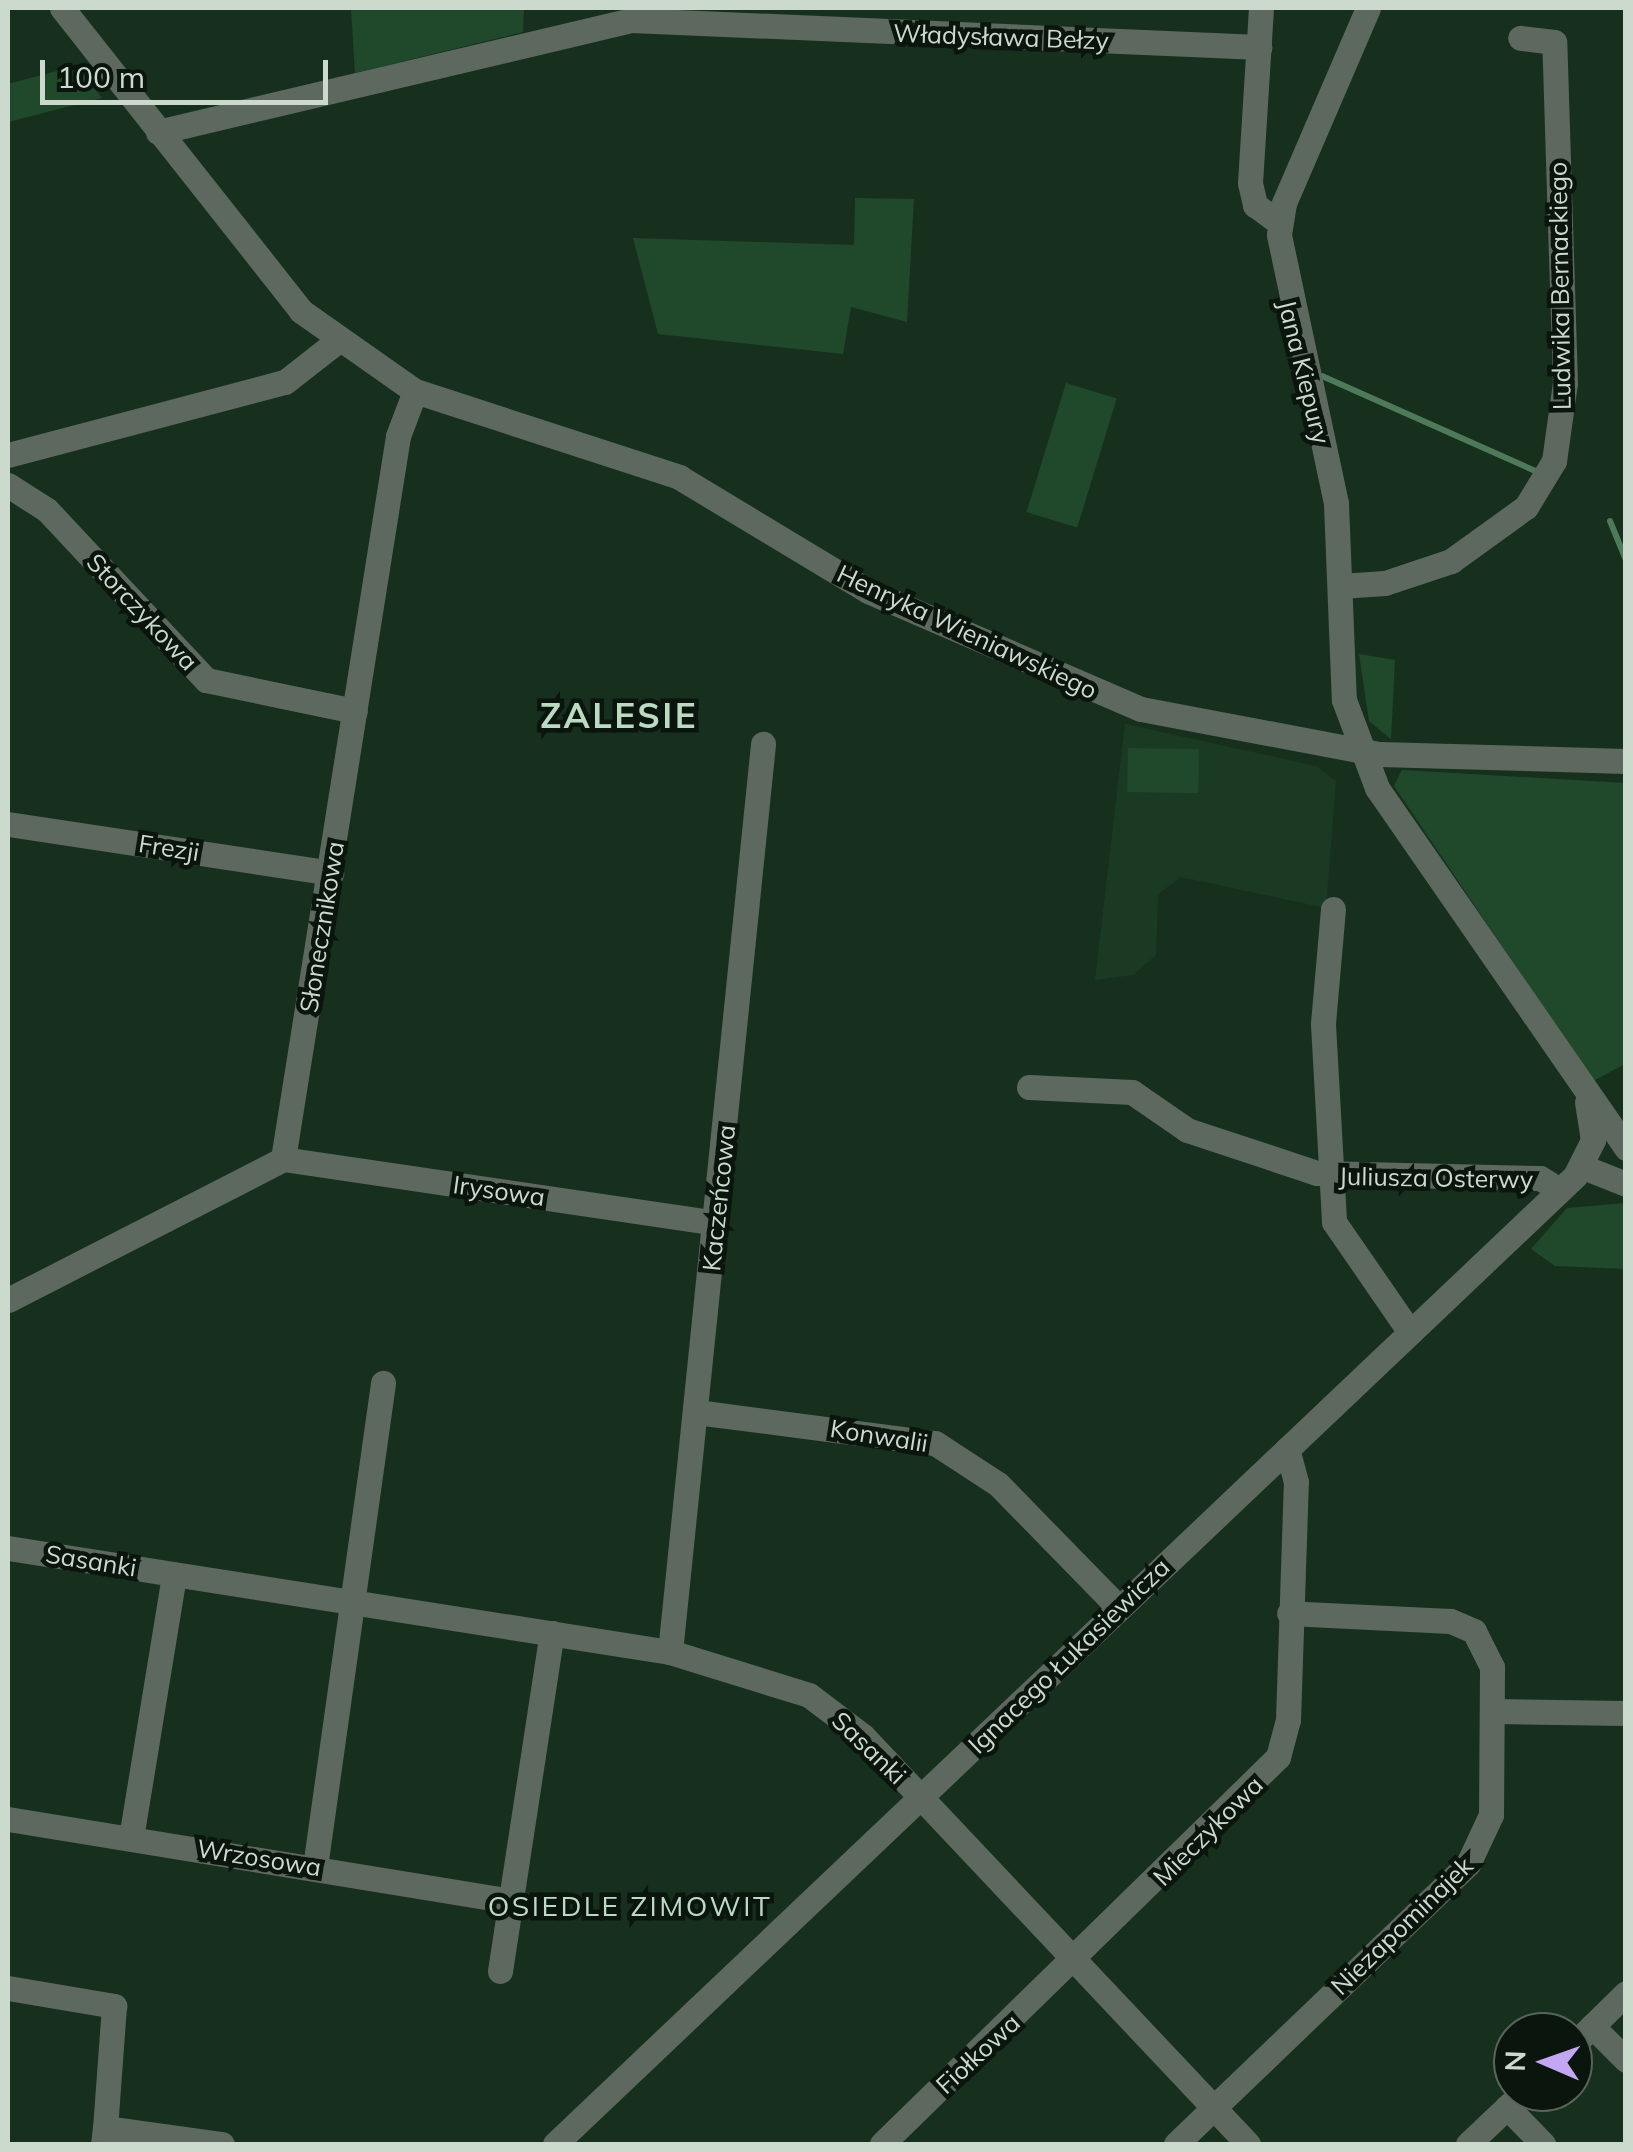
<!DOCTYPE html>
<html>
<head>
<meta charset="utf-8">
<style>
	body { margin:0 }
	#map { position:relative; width:1633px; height:2152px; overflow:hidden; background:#17301d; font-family:Mulish,sans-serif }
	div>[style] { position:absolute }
	.built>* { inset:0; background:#1b3a23 }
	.green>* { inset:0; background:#20492c; transform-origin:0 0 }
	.stream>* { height:6px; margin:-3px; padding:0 3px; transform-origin:3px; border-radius:3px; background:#4f7a59 }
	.minor>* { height:25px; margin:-12.5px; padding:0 12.5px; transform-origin:12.5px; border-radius:12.5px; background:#5d695f }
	span { translate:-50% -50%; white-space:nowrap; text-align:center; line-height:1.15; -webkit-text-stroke:9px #0a150d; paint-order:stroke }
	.street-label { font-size:25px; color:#ccdace }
	.neighbourhood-label { font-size:28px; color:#bcdac2; letter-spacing:2.5px }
	.district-label { font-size:35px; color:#bcdac2; font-weight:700; letter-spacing:2.5px }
	.frame { position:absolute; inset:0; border:10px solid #ccdace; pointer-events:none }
	.north { position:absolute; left:1493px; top:2012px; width:100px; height:100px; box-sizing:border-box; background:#0a150d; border:2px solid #58645a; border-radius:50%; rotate:272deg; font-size:28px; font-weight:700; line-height:40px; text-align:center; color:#ccdace }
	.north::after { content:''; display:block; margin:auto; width:35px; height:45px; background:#c3a7f2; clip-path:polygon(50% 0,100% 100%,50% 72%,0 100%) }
	.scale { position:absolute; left:40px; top:60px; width:288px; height:45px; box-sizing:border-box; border:5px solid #ccdace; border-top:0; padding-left:12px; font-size:30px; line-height:35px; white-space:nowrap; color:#ccdace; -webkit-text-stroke:8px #0a150d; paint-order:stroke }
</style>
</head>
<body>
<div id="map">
	<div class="built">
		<div style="clip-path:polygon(1125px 724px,1316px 766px,1336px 781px,1326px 908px,1181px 877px,1158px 894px,1156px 955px,1133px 975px,1095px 980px)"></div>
	</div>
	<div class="green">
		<div style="clip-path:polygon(351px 8px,524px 8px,523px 32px,355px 73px)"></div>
		<div style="clip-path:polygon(76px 66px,102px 98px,8px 122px,8px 84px)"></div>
		<div style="clip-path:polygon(855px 198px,914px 199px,907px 322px,851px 307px,843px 354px,658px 334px,633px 238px,854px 245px)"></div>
		<div style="left:1066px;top:383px;width:53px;height:135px;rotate:17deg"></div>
		<div style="clip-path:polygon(1359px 654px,1395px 660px,1391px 739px,1369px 721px)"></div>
		<div style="left:1128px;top:748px;width:71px;height:44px;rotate:1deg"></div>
		<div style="clip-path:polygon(1402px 770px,1625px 783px,1625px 1064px,1593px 1081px,1394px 786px)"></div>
		<div style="clip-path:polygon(1625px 1203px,1625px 1269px,1555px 1266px,1531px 1249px,1567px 1208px)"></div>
	</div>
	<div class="stream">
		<div style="left:1322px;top:376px;width:236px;rotate:24deg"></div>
		<div style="left:1610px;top:521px;width:42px;rotate:67.7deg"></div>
	</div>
	<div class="minor">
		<div style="left:62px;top:8px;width:386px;rotate:51.7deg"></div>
		<div style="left:301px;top:311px;width:139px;rotate:35.1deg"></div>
		<div style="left:415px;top:391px;width:278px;rotate:18deg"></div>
		<div style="left:679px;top:477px;width:221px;rotate:31.1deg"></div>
		<div style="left:868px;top:591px;width:297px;rotate:23.4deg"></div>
		<div style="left:1141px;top:709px;width:242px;rotate:10.7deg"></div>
		<div style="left:1379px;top:754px;width:247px;rotate:1.6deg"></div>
		<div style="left:1261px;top:8px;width:175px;rotate:93.6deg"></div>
		<div style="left:1250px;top:183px;width:23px;rotate:77deg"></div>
		<div style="left:1255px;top:205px;width:31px;rotate:36deg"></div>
		<div style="left:1368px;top:8px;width:212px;rotate:113.3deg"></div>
		<div style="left:1284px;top:203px;width:32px;rotate:99deg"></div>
		<div style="left:1279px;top:235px;width:275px;rotate:78deg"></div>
		<div style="left:1336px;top:504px;width:196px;rotate:87.7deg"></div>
		<div style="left:1344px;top:700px;width:94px;rotate:69.4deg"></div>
		<div style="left:1377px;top:788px;width:438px;rotate:55.3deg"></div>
		<div style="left:158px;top:132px;width:486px;rotate:-13.3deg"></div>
		<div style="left:631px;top:20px;width:629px;rotate:2.46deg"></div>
		<div style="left:8px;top:455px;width:286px;rotate:-14.8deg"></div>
		<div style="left:285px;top:382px;width:63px;rotate:-38deg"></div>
		<div style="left:8px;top:485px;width:46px;rotate:32.7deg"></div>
		<div style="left:47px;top:510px;width:233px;rotate:46.9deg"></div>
		<div style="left:206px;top:680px;width:152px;rotate:11.8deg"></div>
		<div style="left:1340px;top:586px;width:45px;rotate:-3.8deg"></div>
		<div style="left:1385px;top:583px;width:70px;rotate:-18.4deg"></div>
		<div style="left:1451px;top:561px;width:92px;rotate:-35.8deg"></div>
		<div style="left:1526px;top:507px;width:54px;rotate:-58.7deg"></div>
		<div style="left:1554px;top:461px;width:79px;rotate:-82deg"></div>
		<div style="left:1565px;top:383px;width:341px;rotate:-91.8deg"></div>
		<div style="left:1554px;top:42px;width:34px;rotate:-173deg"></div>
		<div style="left:8px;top:824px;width:327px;rotate:8.6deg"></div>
		<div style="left:1333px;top:909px;width:115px;rotate:95deg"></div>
		<div style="left:1323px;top:1024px;width:198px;rotate:86.8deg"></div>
		<div style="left:1334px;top:1222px;width:134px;rotate:55.4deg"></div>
		<div style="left:1029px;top:1087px;width:103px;rotate:2.8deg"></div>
		<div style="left:1132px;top:1092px;width:67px;rotate:34.6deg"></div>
		<div style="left:1187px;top:1130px;width:137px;rotate:18.3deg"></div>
		<div style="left:1317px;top:1173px;width:223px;rotate:1.3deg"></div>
		<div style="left:1540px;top:1178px;width:23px;rotate:31deg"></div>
		<div style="left:283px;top:1159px;width:438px;rotate:8.4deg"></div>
		<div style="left:1583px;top:1167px;width:46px;rotate:21.6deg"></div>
		<div style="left:8px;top:1300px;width:309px;rotate:-27.1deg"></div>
		<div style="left:283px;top:1159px;width:732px;rotate:-80.96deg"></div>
		<div style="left:398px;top:436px;width:48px;rotate:-69.3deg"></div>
		<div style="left:696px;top:1412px;width:241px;rotate:7.4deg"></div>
		<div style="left:935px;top:1443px;width:75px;rotate:33.1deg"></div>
		<div style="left:998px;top:1484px;width:173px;rotate:45.7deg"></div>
		<div style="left:8px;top:1548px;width:670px;rotate:8.93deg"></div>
		<div style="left:670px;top:1652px;width:145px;rotate:17.2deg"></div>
		<div style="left:809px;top:1695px;width:68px;rotate:37.2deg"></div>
		<div style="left:863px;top:1736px;width:561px;rotate:46.66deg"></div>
		<div style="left:670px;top:1652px;width:913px;rotate:-84.15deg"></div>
		<div style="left:1494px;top:1711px;width:132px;rotate:0.9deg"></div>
		<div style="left:8px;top:1819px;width:510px;rotate:9.26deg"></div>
		<div style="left:131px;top:1838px;width:267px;rotate:-80.7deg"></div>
		<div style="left:315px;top:1867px;width:489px;rotate:-82deg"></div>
		<div style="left:500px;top:1971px;width:342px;rotate:-81.3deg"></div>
		<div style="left:8px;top:1988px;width:108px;rotate:9.6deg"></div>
		<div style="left:114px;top:2006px;width:122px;rotate:94.2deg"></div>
		<div style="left:1592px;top:2026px;width:48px;rotate:45deg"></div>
		<div style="left:1573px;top:2045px;width:74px;rotate:-44.5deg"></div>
		<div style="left:1507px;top:2107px;width:52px;rotate:45.8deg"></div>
		<div style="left:103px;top:2144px;width:16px;rotate:-83deg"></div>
		<div style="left:105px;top:2128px;width:118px;rotate:7.8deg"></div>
		<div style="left:555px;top:2144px;width:1406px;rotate:-43.5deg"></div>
		<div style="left:1575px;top:1176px;width:40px;rotate:-63.4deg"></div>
		<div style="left:1593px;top:1140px;width:38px;rotate:-99deg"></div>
		<div style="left:882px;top:2144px;width:554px;rotate:-44.34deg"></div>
		<div style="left:1278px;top:1757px;width:38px;rotate:-75deg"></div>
		<div style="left:1288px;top:1720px;width:238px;rotate:-88.1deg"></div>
		<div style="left:1296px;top:1482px;width:34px;rotate:-105deg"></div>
		<div style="left:1176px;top:2144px;width:405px;rotate:-43.8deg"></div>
		<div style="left:1468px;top:1864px;width:54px;rotate:-64.9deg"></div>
		<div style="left:1491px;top:1815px;width:148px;rotate:-89.6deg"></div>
		<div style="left:1492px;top:1667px;width:40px;rotate:-116.6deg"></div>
		<div style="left:1474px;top:1631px;width:26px;rotate:-157deg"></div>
		<div style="left:1450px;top:1621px;width:161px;rotate:-177.2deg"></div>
		<div style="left:1468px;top:2144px;width:76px;rotate:-43.4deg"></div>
	</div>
	<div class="street-label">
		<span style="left:1001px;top:37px;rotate:2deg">Władysława Bełzy</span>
		<span style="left:1560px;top:286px;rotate:-91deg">Ludwika Bernackiego</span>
		<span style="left:1304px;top:372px;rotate:76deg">Jana Kiepury</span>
		<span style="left:142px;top:612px;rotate:47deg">Storczykowa</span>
		<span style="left:967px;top:632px;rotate:25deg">Henryka Wieniawskiego</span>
		<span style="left:169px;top:848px;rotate:9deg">Frezji</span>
		<span style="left:322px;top:927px;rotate:-81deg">Słonecznikowa</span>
		<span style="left:1436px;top:1178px;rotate:1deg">Juliusza Osterwy</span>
		<span style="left:499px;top:1191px;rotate:8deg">Irysowa</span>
		<span style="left:719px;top:1198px;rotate:-84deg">Kaczeńcowa</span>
		<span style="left:879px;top:1436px;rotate:9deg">Konwalii</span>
		<span style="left:91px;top:1561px;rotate:9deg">Sasanki</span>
		<span style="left:1069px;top:1656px;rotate:-44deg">Ignacego Łukasiewicza</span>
		<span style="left:869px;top:1748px;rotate:44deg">Sasanki</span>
		<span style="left:1208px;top:1831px;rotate:-45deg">Mieczykowa</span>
		<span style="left:259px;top:1858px;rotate:9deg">Wrzosowa</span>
		<span style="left:1402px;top:1926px;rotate:-44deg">Niezapominajek</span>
		<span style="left:978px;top:2054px;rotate:-43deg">Fiołkowa</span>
	</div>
	<div class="neighbourhood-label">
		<span style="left:630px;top:1906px">OSIEDLE ZIMOWIT</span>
	</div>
	<div class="district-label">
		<span style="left:619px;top:715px">ZALESIE</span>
	</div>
	<div class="frame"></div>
	<div class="north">N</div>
	<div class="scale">100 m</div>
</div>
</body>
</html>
